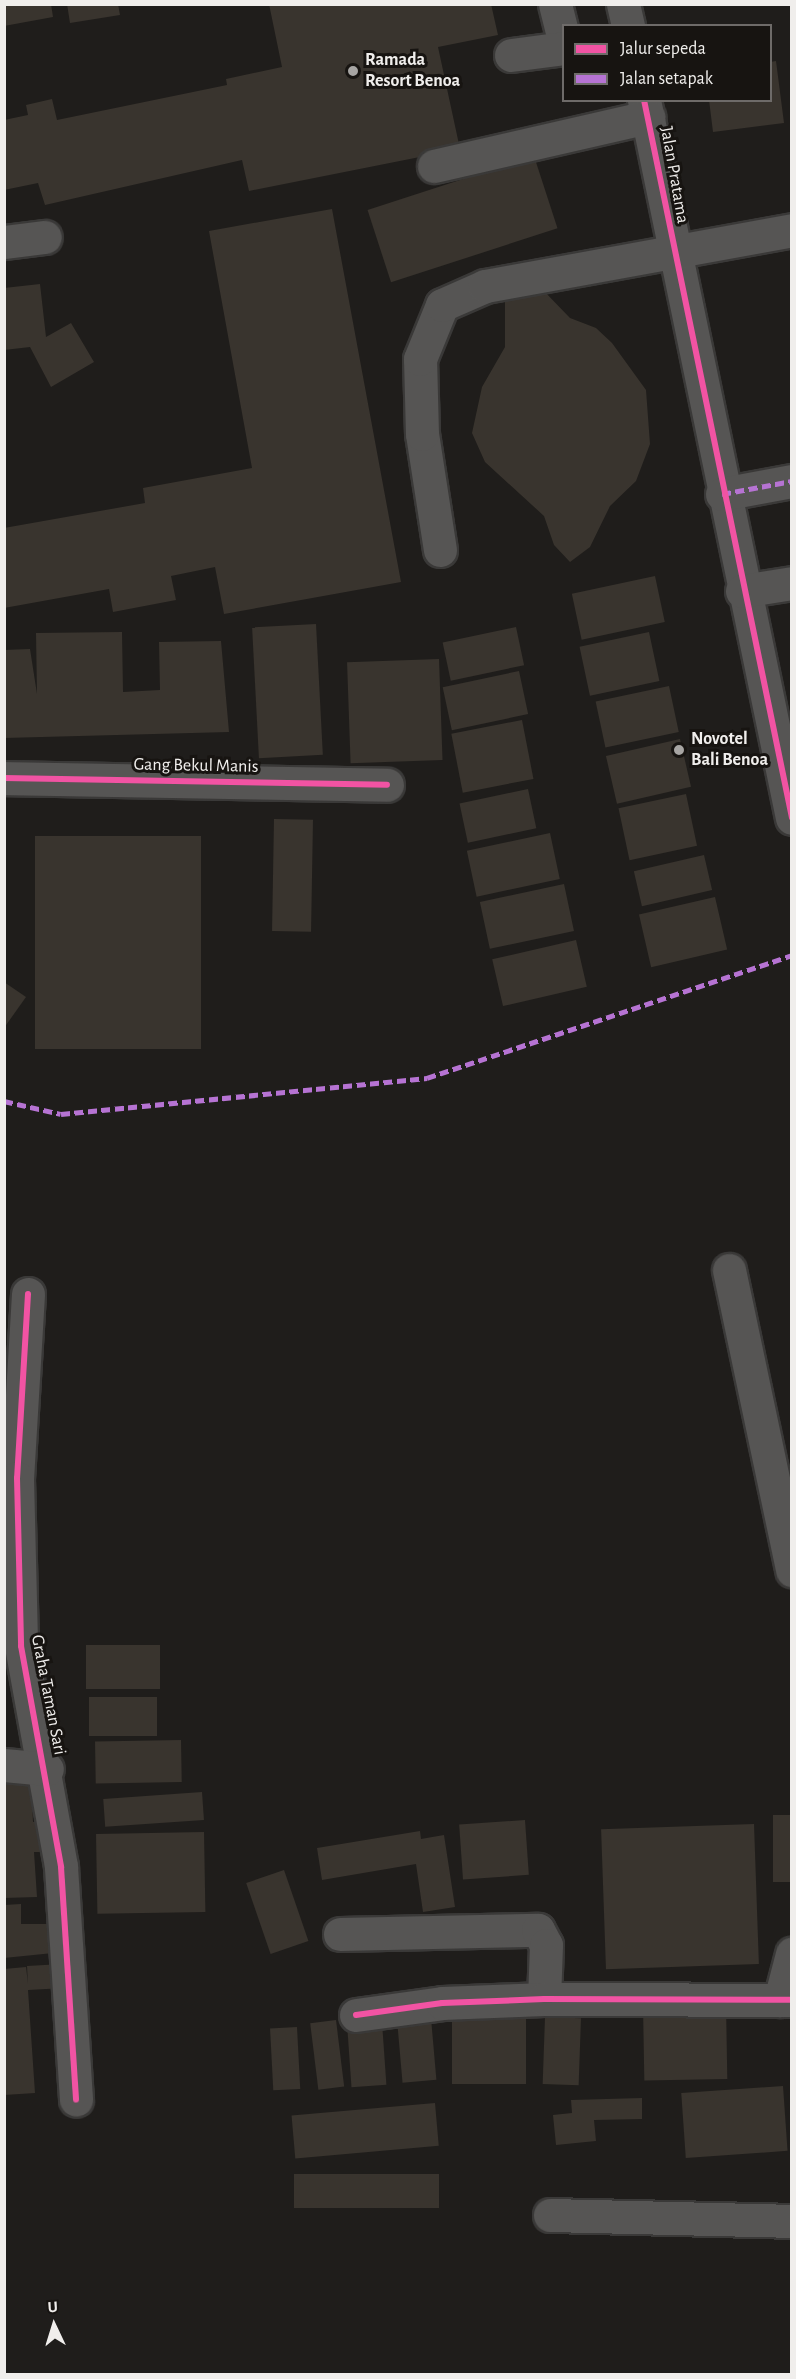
<!DOCTYPE html>
<html>
<head>
<meta charset="utf-8">
<style>
	body { margin:0 }
	#map { position:relative; width:796px; height:2379px; overflow:hidden; background:#1f1d1b; font-family:"Alegreya Sans",sans-serif }
	div>[style] { position:absolute }
	.building>* { inset:0; background:#39342e; transform-origin:0 0 }
	.roads { filter:drop-shadow(2px 0 #3a3938) drop-shadow(-2px 0 #3a3938) drop-shadow(0 2px #3a3938) drop-shadow(0 -2px #3a3938) }
	.minor>* { height:33px; margin:-16.5px; padding:0 16.5px; transform-origin:16.5px; border-radius:16.5px; background:#565554 }
	.quiet>* { height:4.5px; margin-top:-2.25px; transform-origin:0; background:repeating-linear-gradient(90deg,#b673d3 0 9px,transparent 0 13.5px) }
	.cycleway>* { height:6px; margin:-3px; padding:0 3px; transform-origin:3px; border-radius:3px; background:#f153a3 }
	.dots>* { width:16px; height:16px; translate:-50% -50%; box-sizing:border-box; border:3px solid #171411; border-radius:50% }
	span { translate:-50% -50%; white-space:nowrap; text-align:center; line-height:1.15; -webkit-text-stroke:6px #171411; paint-order:stroke }
	.poi-label { font-size:18px; color:#f0eeec; font-weight:700 }
	.left { translate:0 -50%; text-align:left }
	.street-label { font-size:18px; color:#f0eeec }
	.frame { position:absolute; inset:0; border:6px solid #f0eeec; pointer-events:none }
	.legend { position:absolute; left:562px; top:24px; width:210px; height:78px; box-sizing:border-box; background:#171411; border:2px solid #6e6b69; margin:0; padding:8px 10px; list-style:none; font-size:18px; color:#f0eeec }
	.legend li { display:flex; align-items:center; gap:12px; height:30px }
	.legend b { width:30px; border:2px solid #6e6b69 }
	.north { position:absolute; left:24px; top:2295px; width:60px; height:60px; -webkit-text-stroke:4px #171411; paint-order:stroke; rotate:356deg; font-size:16px; font-weight:700; line-height:24px; text-align:center; color:#f0eeec }
	.north::after { content:''; display:block; margin:auto; width:21px; height:27px; background:#f0eeec; clip-path:polygon(50% 0,100% 100%,50% 72%,0 100%) }
</style>
</head>
<body>
<div id="map">
	<div class="building">
		<div style="clip-path:polygon(4px 4px,51px 4px,53px 17px,4px 26px)"></div>
		<div style="clip-path:polygon(67px 4px,118px 4px,120px 15px,70px 23px)"></div>
		<div style="clip-path:polygon(269px 4px,491px 4px,498px 35px,438px 47px,460px 149px,249px 191px,242px 160px,45px 205px,38px 183px,4px 190px,4px 120px,28px 115px,26px 105px,52px 99px,57px 120px,227px 85px,226px 79px,282px 67px)"></div>
		<div style="clip-path:polygon(776px 61px,784px 123px,713px 132px,709px 100px,770px 100px,770px 62px)"></div>
		<div style="left:534px;top:156px;width:76px;height:175px;rotate:72deg"></div>
		<div style="clip-path:polygon(332px 209px,401px 582px,224px 614px,215px 567px,171px 576px,176px 600px,113px 612px,109px 589px,4px 608px,4px 528px,145px 503px,143px 488px,252px 468px,209px 231px)"></div>
		<div style="clip-path:polygon(40px 284px,46px 337px,71px 323px,94px 362px,51px 387px,30px 347px,4px 350px,4px 288px)"></div>
		<div style="clip-path:polygon(542px 289px,570px 318px,596px 328px,612px 343px,646px 390px,650px 444px,636px 481px,610px 506px,590px 547px,570px 562px,554px 545px,544px 516px,485px 462px,472px 433px,482px 387px,505px 347px,505px 298px)"></div>
		<div style="left:655px;top:576px;width:47px;height:85px;rotate:78deg"></div>
		<div style="left:316px;top:624px;width:131px;height:64px;rotate:87deg"></div>
		<div style="left:516px;top:627px;width:39px;height:75px;rotate:78deg"></div>
		<div style="clip-path:polygon(122px 632px,123px 692px,160px 690px,159px 642px,221px 641px,229px 732px,4px 738px,4px 650px,30px 649px,37px 694px,36px 633px)"></div>
		<div style="left:649px;top:632px;width:50px;height:71px;rotate:78deg"></div>
		<div style="left:439px;top:659px;width:101px;height:92px;rotate:88deg"></div>
		<div style="left:519px;top:671px;width:44px;height:78px;rotate:78deg"></div>
		<div style="left:669px;top:686px;width:47px;height:75px;rotate:78deg"></div>
		<div style="left:522px;top:720px;width:60px;height:72px;rotate:79deg"></div>
		<div style="left:680px;top:739px;width:49px;height:76px;rotate:77deg"></div>
		<div style="left:528px;top:789px;width:40px;height:70px;rotate:78deg"></div>
		<div style="left:686px;top:794px;width:53px;height:69px;rotate:78deg"></div>
		<div style="left:274px;top:819px;width:39px;height:112px;rotate:1deg"></div>
		<div style="left:550px;top:833px;width:47px;height:85px;rotate:78deg"></div>
		<div style="left:35px;top:836px;width:166px;height:213px"></div>
		<div style="left:704px;top:855px;width:36px;height:72px;rotate:77deg"></div>
		<div style="left:564px;top:884px;width:48px;height:86px;rotate:78deg"></div>
		<div style="left:715px;top:897px;width:54px;height:78px;rotate:77deg"></div>
		<div style="left:576px;top:940px;width:48px;height:86px;rotate:77deg"></div>
		<div style="clip-path:polygon(4px 982px,26px 997px,4px 1028px)"></div>
		<div style="left:86px;top:1645px;width:74px;height:44px"></div>
		<div style="left:89px;top:1697px;width:68px;height:39px"></div>
		<div style="left:181px;top:1740px;width:42px;height:86px;rotate:89deg"></div>
		<div style="clip-path:polygon(31px 1782px,33px 1822px,49px 1822px,49px 1852px,34px 1852px,37px 1897px,4px 1898px,4px 1783px)"></div>
		<div style="left:202px;top:1792px;width:28px;height:99px;rotate:86deg"></div>
		<div style="left:792px;top:1815px;width:67px;height:19px;rotate:90deg"></div>
		<div style="left:525px;top:1820px;width:55px;height:66px;rotate:86deg"></div>
		<div style="left:754px;top:1824px;width:140px;height:153px;rotate:88deg"></div>
		<div style="clip-path:polygon(420px 1831px,421px 1839px,444px 1835px,455px 1907px,423px 1912px,416px 1864px,322px 1880px,317px 1848px)"></div>
		<div style="left:204px;top:1832px;width:80px;height:108px;rotate:89deg"></div>
		<div style="left:284px;top:1870px;width:75px;height:40px;rotate:71deg"></div>
		<div style="clip-path:polygon(21px 1904px,21px 1924px,62px 1924px,63px 1952px,4px 1958px,4px 1905px)"></div>
		<div style="clip-path:polygon(62px 1964px,64px 1988px,28px 1990px,35px 2093px,4px 2095px,4px 1969px,26px 1967px,28px 1984px,27px 1966px)"></div>
		<div style="left:726px;top:2004px;width:75px;height:83px;rotate:89deg"></div>
		<div style="left:545px;top:2017px;width:36px;height:67px;rotate:2deg"></div>
		<div style="left:431px;top:2018px;width:62px;height:34px;rotate:85deg"></div>
		<div style="left:452px;top:2018px;width:74px;height:66px"></div>
		<div style="left:336px;top:2020px;width:67px;height:26px;rotate:83deg"></div>
		<div style="left:382px;top:2022px;width:63px;height:35px;rotate:86deg"></div>
		<div style="left:297px;top:2027px;width:62px;height:27px;rotate:87deg"></div>
		<div style="left:783px;top:2086px;width:65px;height:102px;rotate:86deg"></div>
		<div style="clip-path:polygon(642px 2098px,642px 2119px,594px 2120px,596px 2141px,556px 2145px,553px 2115px,572px 2113px,571px 2100px)"></div>
		<div style="left:435px;top:2103px;width:43px;height:144px;rotate:85deg"></div>
		<div style="left:439px;top:2174px;width:34px;height:145px;rotate:90deg"></div>
	</div>
	<div class="roads">
		<div class="minor">
			<div style="left:555px;top:4px;width:37px;rotate:76deg"></div>
			<div style="left:623px;top:4px;width:23px;rotate:77deg"></div>
			<div style="left:511px;top:55px;width:53px;rotate:-7.5deg"></div>
			<div style="left:644px;top:100px;width:733px;rotate:78.35deg"></div>
			<div style="left:434px;top:166px;width:220px;rotate:-12.9deg"></div>
			<div style="left:4px;top:242px;width:41px;rotate:-7deg"></div>
			<div style="left:722px;top:494px;width:71px;rotate:-10.5deg"></div>
			<div style="left:440px;top:550px;width:117px;rotate:-98.8deg"></div>
			<div style="left:422px;top:434px;width:75px;rotate:-91.5deg"></div>
			<div style="left:420px;top:359px;width:58px;rotate:-67.8deg"></div>
			<div style="left:442px;top:305px;width:47px;rotate:-23.8deg"></div>
			<div style="left:485px;top:286px;width:312px;rotate:-10.3deg"></div>
			<div style="left:742px;top:591px;width:51px;rotate:-9.1deg"></div>
			<div style="left:4px;top:778px;width:383px;rotate:1deg"></div>
			<div style="left:729px;top:1270px;width:307px;rotate:78.1deg"></div>
			<div style="left:28px;top:1294px;width:184px;rotate:93.4deg"></div>
			<div style="left:17px;top:1478px;width:168px;rotate:88.6deg"></div>
			<div style="left:21px;top:1646px;width:225px;rotate:79.7deg"></div>
			<div style="left:61px;top:1867px;width:233px;rotate:86.3deg"></div>
			<div style="left:4px;top:1765px;width:43px;rotate:5.3deg"></div>
			<div style="left:340px;top:1934px;width:198px;rotate:-1.2deg"></div>
			<div style="left:538px;top:1930px;width:17px;rotate:62deg"></div>
			<div style="left:546px;top:1945px;width:54px;rotate:92.1deg"></div>
			<div style="left:780px;top:2000px;width:48px;rotate:-75.4deg"></div>
			<div style="left:356px;top:2015px;width:87px;rotate:-7.9deg"></div>
			<div style="left:442px;top:2003px;width:102px;rotate:-2.2deg"></div>
			<div style="left:544px;top:1999px;width:248px;rotate:0.2deg"></div>
			<div style="left:550px;top:2215px;width:242px;rotate:1.4deg"></div>
		</div>
	</div>
	<div class="quiet">
		<div style="left:722px;top:494px;width:71px;rotate:-10.5deg"></div>
		<div style="left:4px;top:1101px;width:58px;rotate:12.8deg"></div>
		<div style="left:61px;top:1114px;width:368px;rotate:-5.6deg"></div>
		<div style="left:427px;top:1078px;width:385px;rotate:-18.6deg"></div>
	</div>
	<div class="cycleway">
		<div style="left:644px;top:100px;width:733px;rotate:78.35deg"></div>
		<div style="left:4px;top:778px;width:383px;rotate:1deg"></div>
		<div style="left:28px;top:1294px;width:184px;rotate:93.4deg"></div>
		<div style="left:17px;top:1478px;width:168px;rotate:88.6deg"></div>
		<div style="left:21px;top:1646px;width:225px;rotate:79.7deg"></div>
		<div style="left:61px;top:1867px;width:233px;rotate:86.3deg"></div>
		<div style="left:356px;top:2015px;width:87px;rotate:-7.9deg"></div>
		<div style="left:442px;top:2003px;width:102px;rotate:-2.2deg"></div>
		<div style="left:544px;top:1999px;width:248px;rotate:0.2deg"></div>
	</div>
	<div class="dots">
		<div style="left:353px;top:71px;background:#a7a5a3"></div>
		<div style="left:679px;top:750px;background:#a7a5a3"></div>
	</div>
	<div class="poi-label">
		<span class="left" style="left:365px;top:71px">Ramada<br>Resort Benoa</span>
		<span class="left" style="left:691px;top:750px">Novotel<br>Bali Benoa</span>
	</div>
	<div class="street-label">
		<span style="left:674px;top:175px;rotate:80deg">Jalan Pratama</span>
		<span style="left:196px;top:766px;rotate:1deg">Gang Bekul Manis</span>
		<span style="left:48px;top:1695px;rotate:79deg">Graha Taman Sari</span>
	</div>
	<div class="frame"></div>
	<ul class="legend">
	<li><b style="height:8px;background:#f153a3"></b>Jalur sepeda</li>
	<li><b style="height:8px;background:#b673d3"></b>Jalan setapak</li>
	</ul>
	<div class="north">U</div>
</div>
</body>
</html>
